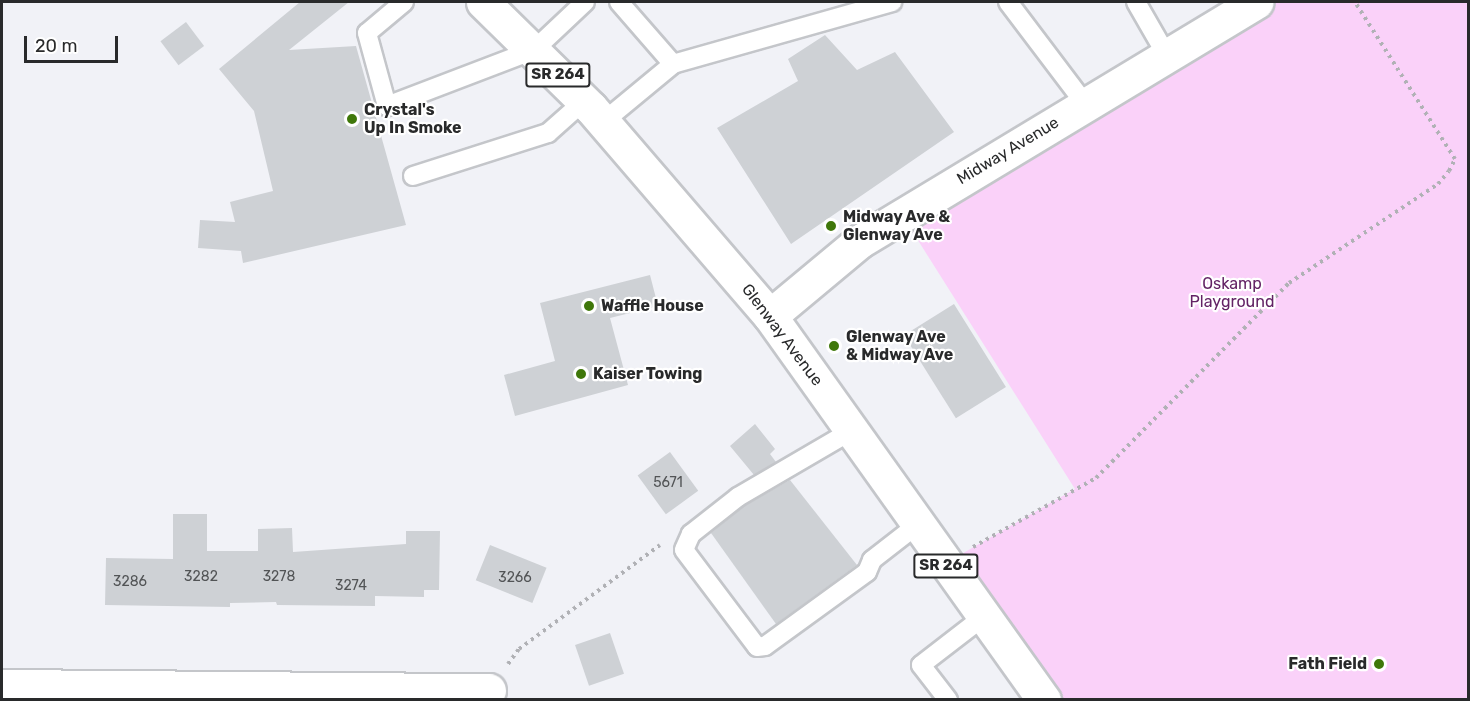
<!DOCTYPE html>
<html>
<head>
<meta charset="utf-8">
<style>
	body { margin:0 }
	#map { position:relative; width:1470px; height:701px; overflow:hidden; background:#f1f2f7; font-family:Rubik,sans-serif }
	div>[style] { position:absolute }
	.green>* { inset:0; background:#fad1f9 }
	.building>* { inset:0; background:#ced1d5; transform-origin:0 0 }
	.path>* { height:4px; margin-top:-2px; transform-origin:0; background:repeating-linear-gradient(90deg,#b0b1b5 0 3px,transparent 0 7.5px) }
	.roads { filter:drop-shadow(2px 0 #c4c6ca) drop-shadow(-2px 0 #c4c6ca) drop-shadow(0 2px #c4c6ca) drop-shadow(0 -2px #c4c6ca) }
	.service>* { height:18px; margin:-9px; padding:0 9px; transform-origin:9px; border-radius:9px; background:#fff }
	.minor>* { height:33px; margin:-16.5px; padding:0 16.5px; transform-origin:16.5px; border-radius:16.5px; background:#fff }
	.primary>* { height:33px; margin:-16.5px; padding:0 16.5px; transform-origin:16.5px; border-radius:16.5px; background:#fff }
	.dots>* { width:16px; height:16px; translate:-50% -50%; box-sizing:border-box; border:3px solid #fff; border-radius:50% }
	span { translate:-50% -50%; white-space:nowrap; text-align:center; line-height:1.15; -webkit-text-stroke:4.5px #fff; paint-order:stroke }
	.number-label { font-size:14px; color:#525456 }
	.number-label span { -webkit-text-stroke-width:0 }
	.shield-label span { padding:2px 4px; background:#fff; border:2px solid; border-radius:4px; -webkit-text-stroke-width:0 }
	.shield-label { font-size:15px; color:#292a2b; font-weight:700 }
	.poi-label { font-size:16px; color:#292a2b; font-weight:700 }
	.left { translate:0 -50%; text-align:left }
	.right { translate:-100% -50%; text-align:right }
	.street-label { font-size:16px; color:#292a2b }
	.park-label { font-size:16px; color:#632365 }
	.frame { position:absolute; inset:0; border:3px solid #292a2b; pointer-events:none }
	.scale { position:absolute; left:24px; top:36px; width:94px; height:27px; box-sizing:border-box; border:3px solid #292a2b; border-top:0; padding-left:8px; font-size:18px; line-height:21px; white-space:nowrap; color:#292a2b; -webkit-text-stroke:4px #fff; paint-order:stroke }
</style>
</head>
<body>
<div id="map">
	<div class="green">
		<div style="clip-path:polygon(1256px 2px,1468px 2px,1468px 699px,1044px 699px,944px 564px,1075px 489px,902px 215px)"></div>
	</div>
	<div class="building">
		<div style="clip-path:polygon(300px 2px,349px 2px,289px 50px,356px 46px,406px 225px,243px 263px,241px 251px,198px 248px,200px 220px,235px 222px,230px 202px,273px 191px,254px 111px,219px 69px)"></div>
		<div style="left:186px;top:22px;width:30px;height:32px;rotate:53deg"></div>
		<div style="clip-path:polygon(825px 35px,857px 70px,895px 52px,954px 132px,791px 244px,717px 128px,798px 81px,788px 59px)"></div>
		<div style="clip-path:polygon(650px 275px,658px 306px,610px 318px,628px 385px,515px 416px,504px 375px,555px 361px,540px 303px)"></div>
		<div style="left:954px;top:304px;width:98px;height:59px;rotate:58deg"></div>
		<div style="clip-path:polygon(755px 424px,775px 449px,770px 454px,776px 462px,754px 475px,730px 446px)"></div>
		<div style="left:670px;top:452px;width:48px;height:40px;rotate:54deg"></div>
		<div style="clip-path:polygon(790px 480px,857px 565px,776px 624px,711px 533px,744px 506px)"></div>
		<div style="clip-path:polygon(173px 514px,207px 514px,207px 551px,258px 551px,258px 529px,292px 528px,293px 552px,406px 544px,406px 531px,440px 531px,439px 590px,424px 590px,424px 597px,375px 596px,375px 606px,277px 605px,276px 602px,230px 603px,230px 607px,105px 605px,106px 558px,173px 559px)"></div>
		<div style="left:490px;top:545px;width:61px;height:38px;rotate:22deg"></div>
		<div style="left:610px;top:633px;width:43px;height:37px;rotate:71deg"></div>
	</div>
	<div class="path">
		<div style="left:973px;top:547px;width:141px;rotate:-29.3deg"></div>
		<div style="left:1096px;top:478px;width:274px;rotate:-45.3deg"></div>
		<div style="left:1289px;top:283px;width:179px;rotate:-33.6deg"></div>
		<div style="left:1438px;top:184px;width:17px;rotate:-50deg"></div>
		<div style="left:1449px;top:171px;width:13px;rotate:-63deg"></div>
		<div style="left:1455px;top:159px;width:186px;rotate:-122.5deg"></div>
		<div style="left:508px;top:664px;width:19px;rotate:-54deg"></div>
		<div style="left:519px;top:649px;width:175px;rotate:-36.4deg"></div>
	</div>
	<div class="roads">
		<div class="service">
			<div style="left:404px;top:2px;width:48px;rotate:140deg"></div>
			<div style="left:367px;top:33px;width:76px;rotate:74.7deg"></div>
			<div style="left:387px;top:106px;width:157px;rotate:-20.9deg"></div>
			<div style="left:534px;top:50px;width:70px;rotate:-43.3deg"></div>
			<div style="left:1008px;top:2px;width:129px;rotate:52.9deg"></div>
			<div style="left:1136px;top:2px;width:62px;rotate:60.1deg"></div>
			<div style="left:673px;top:64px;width:228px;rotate:-15.8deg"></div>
			<div style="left:603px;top:122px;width:91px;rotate:-39.6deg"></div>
			<div style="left:673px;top:64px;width:82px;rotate:-131.1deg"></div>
			<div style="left:413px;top:176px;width:142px;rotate:-17.7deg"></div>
			<div style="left:548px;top:133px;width:48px;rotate:-41.6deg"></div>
			<div style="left:851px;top:431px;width:131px;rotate:149.7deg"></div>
			<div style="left:738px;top:497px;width:60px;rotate:141.8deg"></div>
			<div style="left:691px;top:534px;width:17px;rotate:114deg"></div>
			<div style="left:684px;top:550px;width:121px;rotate:53deg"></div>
			<div style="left:757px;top:647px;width:8px;rotate:-7deg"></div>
			<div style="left:765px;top:646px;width:126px;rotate:-36deg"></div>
			<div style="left:867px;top:572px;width:13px;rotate:-67deg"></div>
			<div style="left:872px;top:560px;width:57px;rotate:-37.9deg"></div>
			<div style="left:948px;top:700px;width:44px;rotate:-127.6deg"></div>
			<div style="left:921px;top:665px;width:78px;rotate:-37.7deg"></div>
		</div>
		<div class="minor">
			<div style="left:770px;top:316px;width:117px;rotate:-39.8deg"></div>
			<div style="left:860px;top:241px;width:463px;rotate:-31.1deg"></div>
			<div style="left:2px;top:686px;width:487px;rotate:0.5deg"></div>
		</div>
		<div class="primary">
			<div style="left:483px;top:2px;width:151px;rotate:44.5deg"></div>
			<div style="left:591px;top:108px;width:274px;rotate:49.3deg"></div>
			<div style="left:770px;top:316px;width:472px;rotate:54.5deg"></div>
		</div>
	</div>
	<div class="dots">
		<div style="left:352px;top:119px;background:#3f770a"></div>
		<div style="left:831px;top:226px;background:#3f770a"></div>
		<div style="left:589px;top:306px;background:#3f770a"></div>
		<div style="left:834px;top:346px;background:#3f770a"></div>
		<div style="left:581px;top:374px;background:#3f770a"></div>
		<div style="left:1379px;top:664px;background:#3f770a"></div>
	</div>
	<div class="number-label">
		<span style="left:668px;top:483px">5671</span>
		<span style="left:201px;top:577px">3282</span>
		<span style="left:279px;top:577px">3278</span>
		<span style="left:515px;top:578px">3266</span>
		<span style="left:130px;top:582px">3286</span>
		<span style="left:351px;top:586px">3274</span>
	</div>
	<div class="shield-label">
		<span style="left:558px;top:75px">SR 264</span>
		<span style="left:946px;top:566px">SR 264</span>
	</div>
	<div class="poi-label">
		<span class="left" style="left:364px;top:119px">Crystal's<br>Up In Smoke</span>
		<span class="left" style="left:843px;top:226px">Midway Ave &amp;<br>Glenway Ave</span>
		<span class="left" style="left:601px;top:306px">Waffle House</span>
		<span class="left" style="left:846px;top:346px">Glenway Ave<br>&amp; Midway Ave</span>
		<span class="left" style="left:593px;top:374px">Kaiser Towing</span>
		<span class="right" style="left:1367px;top:664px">Fath Field</span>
	</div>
	<div class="street-label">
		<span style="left:1008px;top:151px;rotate:-31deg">Midway Avenue</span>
		<span style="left:782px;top:335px;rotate:53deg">Glenway Avenue</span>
	</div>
	<div class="park-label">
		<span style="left:1232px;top:293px">Oskamp<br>Playground</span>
	</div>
	<div class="frame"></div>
	<div class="scale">20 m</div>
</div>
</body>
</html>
